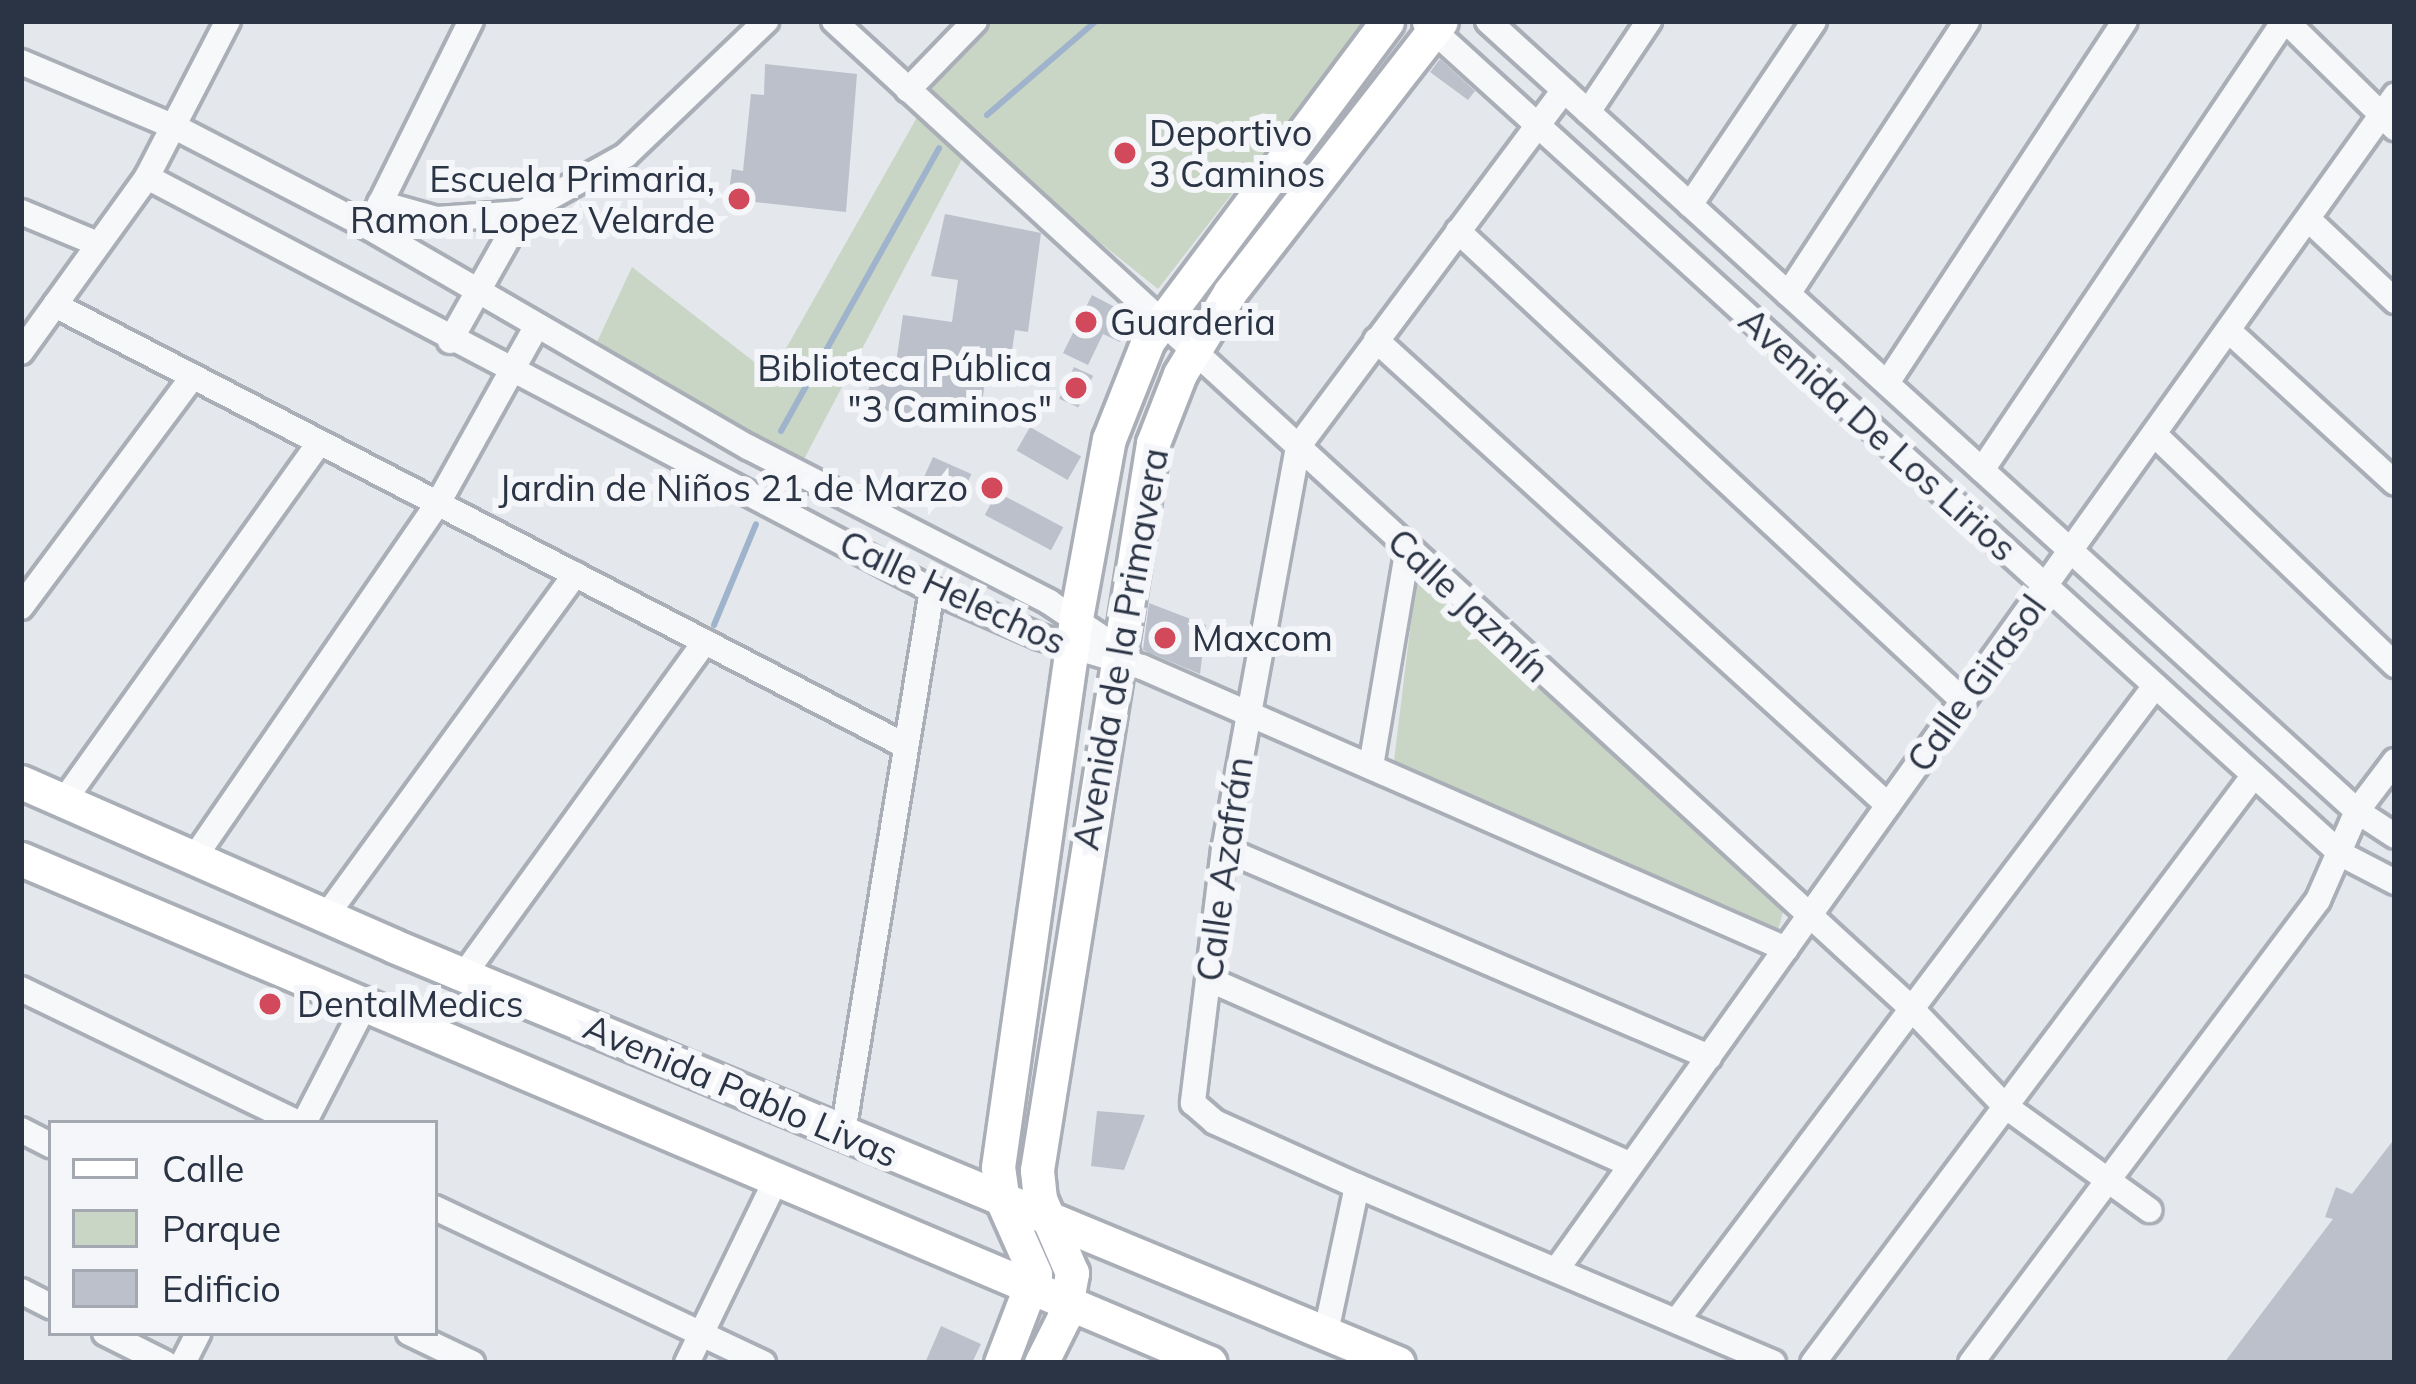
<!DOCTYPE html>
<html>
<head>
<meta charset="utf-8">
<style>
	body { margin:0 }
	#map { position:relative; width:2416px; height:1384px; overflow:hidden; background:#e4e7ec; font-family:Mulish,sans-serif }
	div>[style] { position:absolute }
	.green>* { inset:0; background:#c9d6c5 }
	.stream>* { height:6px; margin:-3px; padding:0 3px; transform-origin:3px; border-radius:3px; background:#9fb4cc }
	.building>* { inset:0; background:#bbc0ca; transform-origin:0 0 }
	.roads { filter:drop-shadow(3px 0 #a9aeb7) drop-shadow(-3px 0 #a9aeb7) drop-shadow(0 3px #a9aeb7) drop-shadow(0 -3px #a9aeb7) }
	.street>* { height:24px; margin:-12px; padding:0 12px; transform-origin:12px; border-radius:12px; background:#f7f8fa }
	.secondary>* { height:33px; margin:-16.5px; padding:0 16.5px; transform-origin:16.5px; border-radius:16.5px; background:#fff }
	.dots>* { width:33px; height:33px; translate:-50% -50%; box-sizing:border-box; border:6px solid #f4f6f9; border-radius:50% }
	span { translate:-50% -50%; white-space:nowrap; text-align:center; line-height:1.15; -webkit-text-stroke:12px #f4f6f9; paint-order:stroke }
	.poi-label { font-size:36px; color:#2b3445 }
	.left { translate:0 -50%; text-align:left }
	.right { translate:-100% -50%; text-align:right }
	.street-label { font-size:36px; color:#2b3445 }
	.frame { position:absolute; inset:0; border:24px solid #2b3445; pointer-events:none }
	.legend { position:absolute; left:48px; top:1120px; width:390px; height:216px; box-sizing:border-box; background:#f4f6f9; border:3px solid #a4a8b1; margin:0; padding:15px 21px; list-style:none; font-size:36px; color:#2b3445 }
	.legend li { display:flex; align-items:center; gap:24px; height:60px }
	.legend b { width:60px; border:3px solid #a4a8b1 }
</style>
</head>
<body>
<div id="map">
	<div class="green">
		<div style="clip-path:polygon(987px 21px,1366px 21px,1158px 289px,972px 140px,802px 463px,590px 357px,632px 267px,771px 375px,924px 105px,922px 86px)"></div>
		<div style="clip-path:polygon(1417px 572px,1784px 909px,1778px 930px,1394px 761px)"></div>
	</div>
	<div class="stream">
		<div style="left:987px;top:115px;width:144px;rotate:-40.8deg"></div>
		<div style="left:781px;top:431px;width:324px;rotate:-60.8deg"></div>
		<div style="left:714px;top:625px;width:109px;rotate:-67.4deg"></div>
	</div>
	<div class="building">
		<div style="clip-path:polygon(1440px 59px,1475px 91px,1468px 100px,1430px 72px)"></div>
		<div style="clip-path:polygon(765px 64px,857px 74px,846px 212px,728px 199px,732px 169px,743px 171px,751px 94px,764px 95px)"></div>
		<div style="clip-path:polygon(945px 214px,1041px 233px,1028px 332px,1015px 330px,1007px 385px,985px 382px,979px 423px,866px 408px,872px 366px,895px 370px,903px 315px,952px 322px,958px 280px,931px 276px)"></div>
		<div style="clip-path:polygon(1092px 295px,1132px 316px,1120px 342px,1103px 334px,1088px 365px,1063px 353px)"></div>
		<div style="left:1074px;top:367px;width:21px;height:35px;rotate:25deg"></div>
		<div style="left:1030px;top:427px;width:59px;height:27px;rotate:30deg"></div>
		<div style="left:933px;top:457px;width:42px;height:29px;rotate:24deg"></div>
		<div style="left:997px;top:492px;width:75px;height:26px;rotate:28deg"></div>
		<div style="clip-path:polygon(1149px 603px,1206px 625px,1200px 674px,1143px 650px)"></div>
		<div style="clip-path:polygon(1097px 1111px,1145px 1115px,1124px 1170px,1091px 1166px)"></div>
		<div style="clip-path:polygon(2395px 1138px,2395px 1363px,2224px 1363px,2333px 1219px,2325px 1217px,2336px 1187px,2352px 1194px)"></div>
		<div style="clip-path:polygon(941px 1326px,981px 1344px,972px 1363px,925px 1363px)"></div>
	</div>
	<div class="roads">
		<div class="street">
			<div style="left:834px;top:21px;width:1458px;rotate:42.5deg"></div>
			<div style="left:1909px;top:1006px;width:139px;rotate:46.2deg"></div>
			<div style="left:2005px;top:1106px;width:178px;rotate:35.8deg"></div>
			<div style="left:1488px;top:21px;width:1174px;rotate:42.27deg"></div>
			<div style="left:2357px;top:811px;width:45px;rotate:33.3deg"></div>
			<div style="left:2286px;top:21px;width:153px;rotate:44.5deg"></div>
			<div style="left:1425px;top:23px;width:1237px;rotate:42.21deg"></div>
			<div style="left:2341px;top:854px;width:61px;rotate:27.4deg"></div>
			<div style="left:21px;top:62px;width:169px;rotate:22.9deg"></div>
			<div style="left:177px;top:128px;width:215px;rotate:27.4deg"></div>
			<div style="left:368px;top:227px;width:439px;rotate:30.1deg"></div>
			<div style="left:748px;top:447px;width:339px;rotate:27.2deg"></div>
			<div style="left:1049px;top:602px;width:95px;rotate:33.9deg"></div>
			<div style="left:908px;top:90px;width:96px;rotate:-45.8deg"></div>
			<div style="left:1564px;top:90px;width:445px;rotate:126.7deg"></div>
			<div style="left:1298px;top:447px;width:409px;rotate:100.4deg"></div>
			<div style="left:1224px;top:849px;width:256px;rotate:97deg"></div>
			<div style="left:1193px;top:1103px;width:29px;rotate:41deg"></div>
			<div style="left:1215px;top:1122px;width:156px;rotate:24.3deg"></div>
			<div style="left:1357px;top:1186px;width:452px;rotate:23deg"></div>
			<div style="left:1588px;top:112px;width:110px;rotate:-56.2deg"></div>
			<div style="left:147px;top:177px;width:887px;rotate:27.75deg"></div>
			<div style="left:932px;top:590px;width:118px;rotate:23.5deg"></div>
			<div style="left:1040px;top:637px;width:106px;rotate:16.4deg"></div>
			<div style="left:1142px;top:667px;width:703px;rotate:23.65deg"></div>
			<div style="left:380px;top:203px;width:59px;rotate:15.7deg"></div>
			<div style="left:437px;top:219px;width:85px;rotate:-4deg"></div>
			<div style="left:522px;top:213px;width:119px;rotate:-29.1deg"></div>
			<div style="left:626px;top:155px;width:194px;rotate:-43.7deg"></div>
			<div style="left:1690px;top:205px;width:222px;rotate:-56deg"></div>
			<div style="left:21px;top:212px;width:83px;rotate:22.6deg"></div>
			<div style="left:373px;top:218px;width:220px;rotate:-63.6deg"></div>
			<div style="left:2308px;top:219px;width:120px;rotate:43.3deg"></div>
			<div style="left:1458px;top:231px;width:690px;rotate:42.94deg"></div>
			<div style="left:1788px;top:294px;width:326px;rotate:-56.7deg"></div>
			<div style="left:55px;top:305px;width:956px;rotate:27.4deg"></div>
			<div style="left:2228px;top:330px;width:226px;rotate:42.5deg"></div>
			<div style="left:1376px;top:340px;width:692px;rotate:42.25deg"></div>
			<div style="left:450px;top:341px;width:147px;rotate:-60.6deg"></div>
			<div style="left:21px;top:352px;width:216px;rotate:-54.2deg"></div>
			<div style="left:147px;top:177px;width:176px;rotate:-62.6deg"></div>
			<div style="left:1887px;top:383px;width:433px;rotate:-56.7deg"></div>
			<div style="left:2154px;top:434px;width:334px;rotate:43.8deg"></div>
			<div style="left:1982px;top:470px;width:541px;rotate:-56.07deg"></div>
			<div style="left:21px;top:607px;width:286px;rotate:-53.3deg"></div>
			<div style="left:1371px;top:766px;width:221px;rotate:-80.4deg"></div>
			<div style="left:63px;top:802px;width:441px;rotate:-54.5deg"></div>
			<div style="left:1224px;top:849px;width:528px;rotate:23.21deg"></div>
			<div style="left:194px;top:858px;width:429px;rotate:-55.5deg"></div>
			<div style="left:437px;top:505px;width:201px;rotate:-60.9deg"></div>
			<div style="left:326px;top:916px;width:423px;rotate:-53.9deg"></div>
			<div style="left:465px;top:973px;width:409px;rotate:-54.1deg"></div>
			<div style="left:1208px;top:979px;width:462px;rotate:23.7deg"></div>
			<div style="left:21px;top:989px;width:308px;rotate:25.8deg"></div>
			<div style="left:304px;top:1123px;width:133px;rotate:-62.7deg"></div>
			<div style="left:21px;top:1130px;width:34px;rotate:27deg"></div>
			<div style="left:843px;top:1132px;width:549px;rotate:-80.67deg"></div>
			<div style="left:435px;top:1208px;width:363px;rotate:25.3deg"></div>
			<div style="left:1557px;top:1269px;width:1442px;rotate:-54.46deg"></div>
			<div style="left:21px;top:1291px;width:34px;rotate:27deg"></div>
			<div style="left:1678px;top:1319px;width:793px;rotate:-53deg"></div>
			<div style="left:1326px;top:1332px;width:149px;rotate:-78deg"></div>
			<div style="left:105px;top:1333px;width:67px;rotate:26.6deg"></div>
			<div style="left:409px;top:1333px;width:70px;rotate:25.5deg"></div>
			<div style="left:183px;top:1363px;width:34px;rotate:-63deg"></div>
			<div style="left:687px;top:1363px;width:199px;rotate:-64.1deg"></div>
			<div style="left:1813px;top:1363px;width:735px;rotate:-53.13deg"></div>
			<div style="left:1971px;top:1363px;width:579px;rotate:-53.15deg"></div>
			<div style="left:2318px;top:900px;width:97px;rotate:-66.3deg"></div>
			<div style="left:2357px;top:811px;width:63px;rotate:-52.8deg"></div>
		</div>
		<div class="secondary">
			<div style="left:21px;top:782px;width:407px;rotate:23.7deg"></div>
			<div style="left:394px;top:946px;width:1087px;rotate:22.56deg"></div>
			<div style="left:21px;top:859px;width:1291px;rotate:22.97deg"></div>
			<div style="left:1001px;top:1363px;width:95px;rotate:-69.1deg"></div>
			<div style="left:1035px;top:1274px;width:79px;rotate:-114deg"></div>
			<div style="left:1003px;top:1202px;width:35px;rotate:-98deg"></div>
			<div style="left:998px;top:1167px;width:555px;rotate:-81.91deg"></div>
			<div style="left:1076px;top:618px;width:182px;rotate:-79.6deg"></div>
			<div style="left:1109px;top:439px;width:105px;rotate:-68.3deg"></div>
			<div style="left:1148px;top:341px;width:399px;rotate:-53.2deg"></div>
			<div style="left:1041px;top:1363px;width:51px;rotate:-63.4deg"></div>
			<div style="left:1064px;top:1317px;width:45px;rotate:-79.7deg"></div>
			<div style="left:1072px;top:1273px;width:81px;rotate:-113.4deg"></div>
			<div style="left:1040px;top:1199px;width:29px;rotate:-96deg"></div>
			<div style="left:1037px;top:1170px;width:736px;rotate:-80.93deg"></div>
			<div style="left:1153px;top:443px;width:74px;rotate:-68.6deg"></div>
			<div style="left:1180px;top:374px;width:96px;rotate:-58.6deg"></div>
			<div style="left:1230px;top:292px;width:343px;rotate:-52.1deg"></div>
		</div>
	</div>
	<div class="dots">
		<div style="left:1125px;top:153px;background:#d1495b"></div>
		<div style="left:739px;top:199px;background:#d1495b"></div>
		<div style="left:1086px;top:322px;background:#d1495b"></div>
		<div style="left:1076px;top:388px;background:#d1495b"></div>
		<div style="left:992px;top:488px;background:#d1495b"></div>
		<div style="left:1165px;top:638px;background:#d1495b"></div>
		<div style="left:270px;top:1004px;background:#d1495b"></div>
	</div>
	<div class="poi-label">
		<span class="left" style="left:1149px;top:153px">Deportivo<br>3 Caminos</span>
		<span class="right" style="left:715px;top:199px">Escuela Primaria,<br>Ramon Lopez Velarde</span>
		<span class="left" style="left:1110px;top:322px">Guarderia</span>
		<span class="right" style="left:1052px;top:388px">Biblioteca Pública<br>"3 Caminos"</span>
		<span class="right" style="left:968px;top:488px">Jardin de Niños 21 de Marzo</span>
		<span class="left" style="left:1192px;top:638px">Maxcom</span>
		<span class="left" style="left:297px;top:1004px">DentalMedics</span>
	</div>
	<div class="street-label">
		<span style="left:1878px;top:434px;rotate:42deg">Avenida De Los Lirios</span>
		<span style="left:953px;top:592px;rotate:25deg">Calle Helechos</span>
		<span style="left:1469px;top:605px;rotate:43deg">Calle Jazmín</span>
		<span style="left:1120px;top:649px;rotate:-80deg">Avenida de la Primavera</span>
		<span style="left:1976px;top:683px;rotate:-54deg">Calle Girasol</span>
		<span style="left:1224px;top:869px;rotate:-82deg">Calle Azafrán</span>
		<span style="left:741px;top:1090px;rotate:23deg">Avenida Pablo Livas</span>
	</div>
	<div class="frame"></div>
	<ul class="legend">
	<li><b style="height:15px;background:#fff"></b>Calle</li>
	<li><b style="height:33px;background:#c9d6c5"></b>Parque</li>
	<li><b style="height:33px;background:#bbc0ca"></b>Edificio</li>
	</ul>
</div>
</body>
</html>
